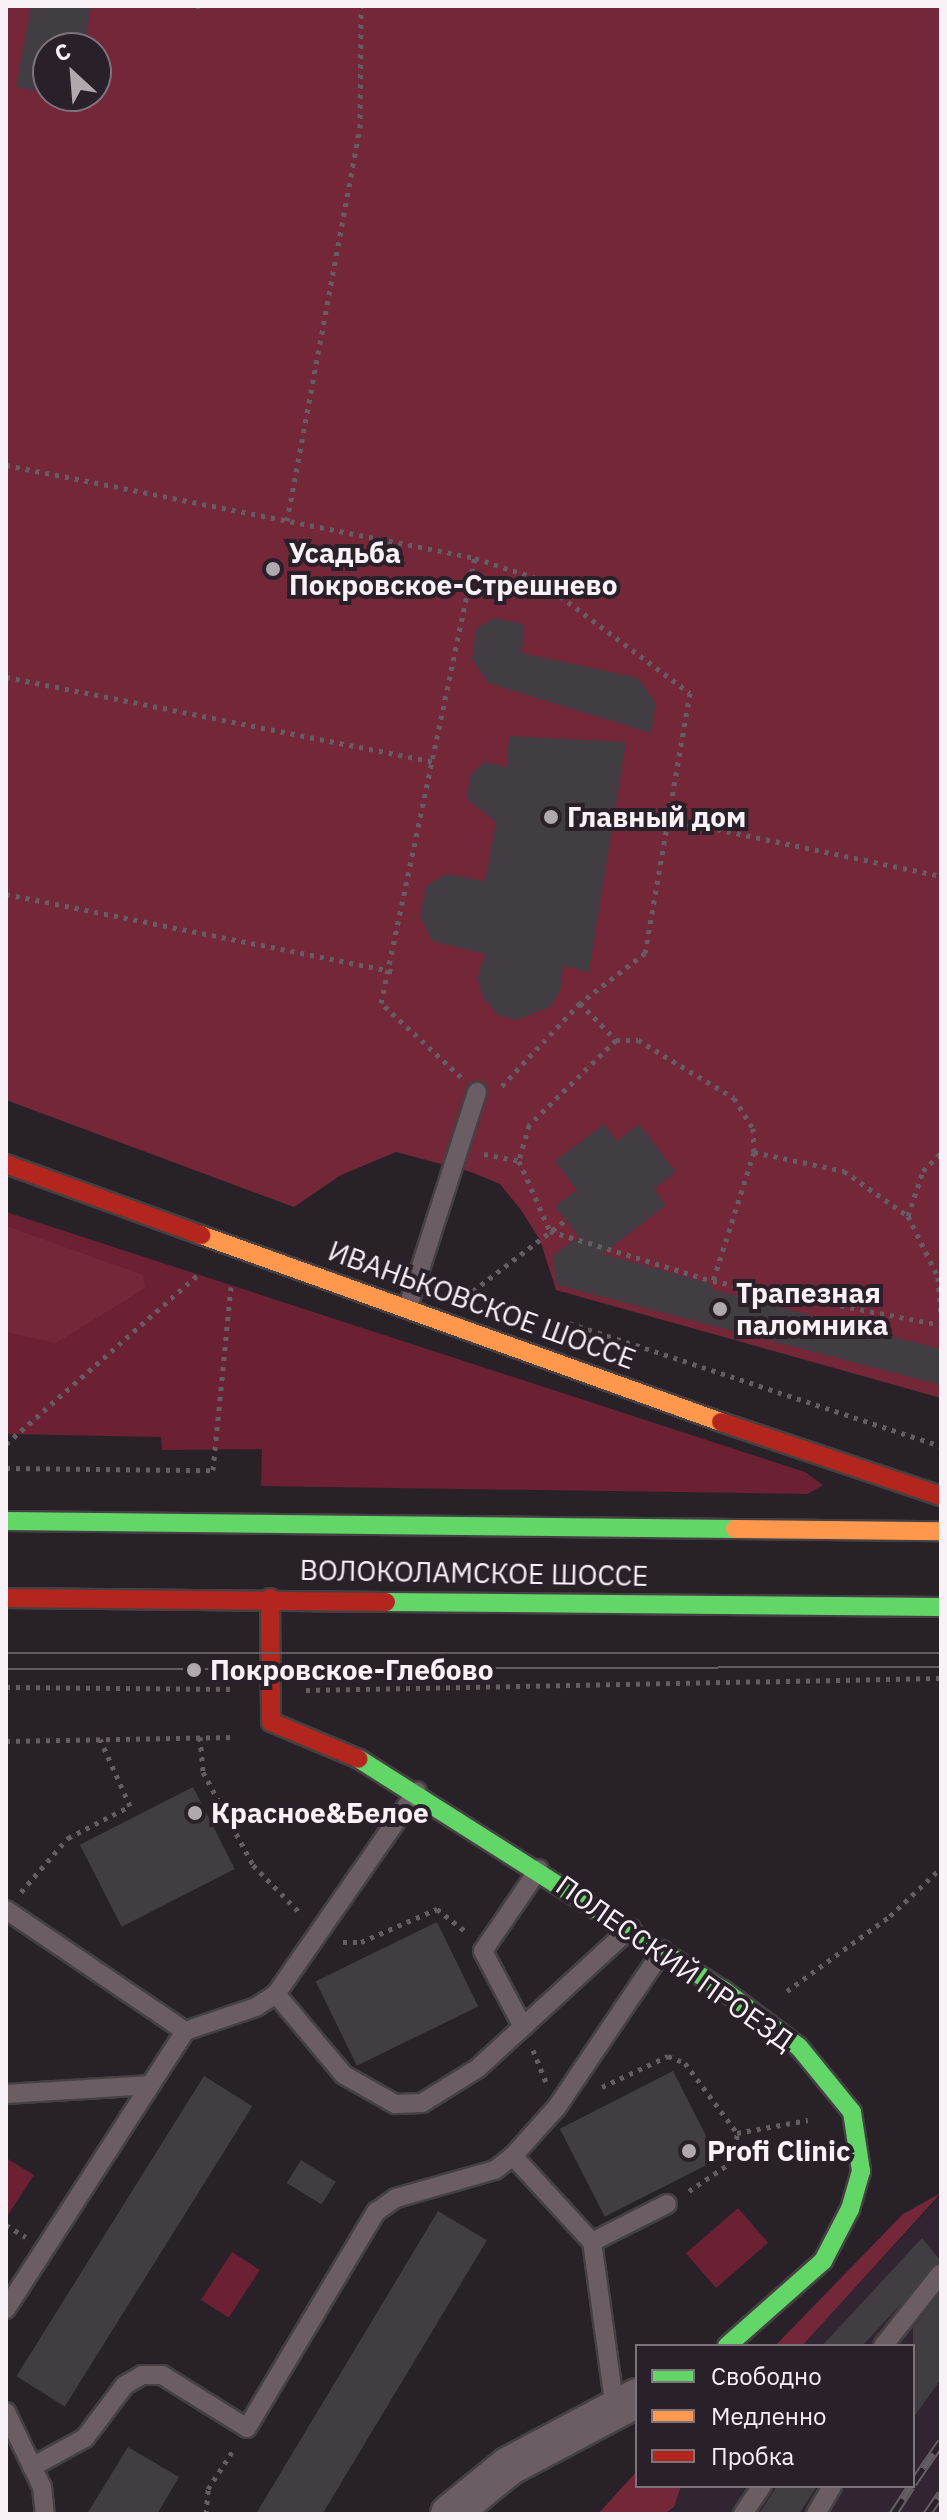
<!DOCTYPE html>
<html>
<head>
<meta charset="utf-8">
<style>
	body { margin:0 }
	#map { position:relative; width:947px; height:2520px; overflow:hidden; background:#282228; font-family:"IBM Plex Sans",sans-serif }
	div>[style] { position:absolute }
	.built>* { inset:0; background:#322532 }
	.green>* { inset:0; background:#6c2034; transform-origin:0 0 }
	.forest>* { inset:0; background:#742739 }
	.building>* { inset:0; background:#413d43; transform-origin:0 0 }
	.path>* { height:5px; margin-top:-2.5px; transform-origin:0; background:repeating-linear-gradient(90deg,#655d62 0 4px,transparent 0 10px) }
	.roads { filter:drop-shadow(2px 0 #444044) drop-shadow(-2px 0 #444044) drop-shadow(0 2px #444044) drop-shadow(0 -2px #444044) }
	.lane>* { height:18px; margin:-9px; padding:0 9px; transform-origin:9px; border-radius:9px; background:#6a5e64 }
	.street>* { height:38px; margin:-19px; padding:0 19px; transform-origin:19px; border-radius:19px; background:#6a5e64 }
	.fast>* { height:18px; margin:-9px; padding:0 9px; transform-origin:9px; border-radius:9px; background:#63d668 }
	.slow>* { height:18px; margin:-9px; padding:0 9px; transform-origin:9px; border-radius:9px; background:#ff974d }
	.jam>* { height:18px; margin:-9px; padding:0 9px; transform-origin:9px; border-radius:9px; background:#b3261e }
	.tram>* { height:2px; margin:-1px; padding:0 1px; transform-origin:1px; border-radius:1px; background:#645e64 }
	.rail>* { height:9px; margin-top:-4.5px; transform-origin:0; background:repeating-linear-gradient(90deg,#2a202a 0 18px,#645e64 0 36px); box-sizing:border-box; border-block:2px solid #645e64 }
	.dots>* { width:22px; height:22px; translate:-50% -50%; box-sizing:border-box; border:4px solid #2a202a; border-radius:50% }
	span { translate:-50% -50%; white-space:nowrap; text-align:center; line-height:1.15; -webkit-text-stroke:8px #2a202a; paint-order:stroke }
	.poi-label { font-size:28px; color:#f8f1f8; font-weight:700 }
	.left { translate:0 -50%; text-align:left }
	.street-label { font-size:28px; color:#f8f1f8 }
	.frame { position:absolute; inset:0; border:8px solid #f8f1f8; pointer-events:none }
	.legend { position:absolute; left:635px; top:2344px; width:280px; height:144px; box-sizing:border-box; background:#2a202a; border:2px solid #7c747c; margin:0; padding:10px 14px; list-style:none; font-size:24px; color:#f8f1f8 }
	.legend li { display:flex; align-items:center; gap:16px; height:40px }
	.legend b { width:40px; border:2px solid #7c747c }
	.north { position:absolute; left:32px; top:32px; width:80px; height:80px; box-sizing:border-box; background:#2a202a; border:2px solid #7c747c; border-radius:50%; rotate:334deg; font-size:22px; font-weight:700; line-height:32px; text-align:center; color:#f8f1f8 }
	.north::after { content:''; display:block; margin:auto; width:28px; height:36px; background:#afa9af; clip-path:polygon(50% 0,100% 100%,50% 72%,0 100%) }
</style>
</head>
<body>
<div id="map">
	<div class="built">
		<div style="clip-path:polygon(941px 2195px,941px 2514px,664px 2514px,674px 2507px,681px 2486px,913px 2486px,913px 2346px,802px 2346px)"></div>
	</div>
	<div class="green">
		<div style="clip-path:polygon(6px 1212px,805px 1472px,823px 1485px,808px 1494px,261px 1486px,262px 1449px,162px 1450px,161px 1437px,6px 1434px)"></div>
		<div style="clip-path:polygon(6px 2158px,34px 2175px,6px 2218px)"></div>
		<div style="left:738px;top:2208px;width:46px;height:69px;rotate:49deg"></div>
		<div style="left:232px;top:2252px;width:33px;height:57px;rotate:33deg"></div>
	</div>
	<div class="forest">
		<div style="clip-path:polygon(evenodd,6px 6px,941px 6px,941px 1398px,556px 1290px,540px 1240px,521px 1210px,500px 1184px,471px 1172px,396px 1152px,341px 1175px,294px 1207px,6px 1100px,6px 6px,48px 48px,96px 48px,96px 96px,48px 96px,48px 48px)"></div>
		<div style="clip-path:polygon(6px 1226px,143px 1275px,145px 1288px,56px 1343px,6px 1332px)"></div>
		<div style="clip-path:polygon(941px 2193px,802px 2346px,775px 2346px,903px 2214px)"></div>
		<div style="clip-path:polygon(637px 2471px,637px 2486px,681px 2486px,674px 2507px,664px 2514px,598px 2514px)"></div>
	</div>
	<div class="building">
		<div style="clip-path:polygon(31px 6px,91px 6px,84px 48px,48px 48px,48px 93px,16px 87px)"></div>
		<div style="clip-path:polygon(494px 618px,524px 624px,522px 653px,638px 678px,656px 703px,651px 733px,488px 683px,472px 659px,476px 629px)"></div>
		<div style="clip-path:polygon(509px 736px,626px 742px,589px 972px,563px 966px,560px 991px,550px 1007px,517px 1020px,498px 1015px,484px 999px,477px 979px,485px 954px,432px 941px,420px 916px,426px 887px,445px 874px,485px 881px,496px 822px,467px 799px,470px 775px,484px 762px,507px 767px)"></div>
		<div style="clip-path:polygon(604px 1124px,617px 1141px,639px 1124px,676px 1172px,654px 1189px,666px 1205px,603px 1254px,712px 1284px,710px 1289px,941px 1349px,941px 1385px,557px 1285px,552px 1256px,579px 1237px,555px 1206px,577px 1190px,555px 1161px)"></div>
		<div style="left:193px;top:1787px;width:92px;height:127px;rotate:63deg"></div>
		<div style="left:437px;top:1922px;width:94px;height:135px;rotate:64deg"></div>
		<div style="left:673px;top:2071px;width:99px;height:127px;rotate:63deg"></div>
		<div style="left:204px;top:2076px;width:57px;height:354px;rotate:32deg"></div>
		<div style="left:301px;top:2160px;width:41px;height:27px;rotate:32deg"></div>
		<div style="left:438px;top:2211px;width:57px;height:353px;rotate:31deg"></div>
		<div style="clip-path:polygon(922px 2238px,941px 2261px,862px 2346px,822px 2346px)"></div>
		<div style="clip-path:polygon(941px 2292px,941px 2379px,913px 2418px,913px 2328px)"></div>
		<div style="clip-path:polygon(128px 2447px,179px 2477px,157px 2514px,87px 2514px)"></div>
		<div style="clip-path:polygon(777px 2486px,817px 2486px,799px 2514px,759px 2514px)"></div>
	</div>
	<div class="path">
		<div style="left:196px;top:6px;width:10px"></div>
		<div style="left:6px;top:465px;width:478px;rotate:11.2deg"></div>
		<div style="left:475px;top:558px;width:64px;rotate:18.2deg"></div>
		<div style="left:536px;top:578px;width:192px;rotate:36.8deg"></div>
		<div style="left:690px;top:693px;width:264px;rotate:99.8deg"></div>
		<div style="left:645px;top:953px;width:82px;rotate:142.4deg"></div>
		<div style="left:580px;top:1003px;width:117px;rotate:133.3deg"></div>
		<div style="left:287px;top:521px;width:400px;rotate:-79.5deg"></div>
		<div style="left:360px;top:128px;width:122px;rotate:-89.5deg"></div>
		<div style="left:6px;top:677px;width:436px;rotate:11.2deg"></div>
		<div style="left:668px;top:819px;width:279px;rotate:11.8deg"></div>
		<div style="left:6px;top:894px;width:394px;rotate:11.3deg"></div>
		<div style="left:580px;top:1003px;width:52px;rotate:45.8deg"></div>
		<div style="left:616px;top:1040px;width:22px"></div>
		<div style="left:638px;top:1040px;width:112px;rotate:31.1deg"></div>
		<div style="left:734px;top:1098px;width:36px;rotate:58deg"></div>
		<div style="left:753px;top:1128px;width:24px;rotate:88deg"></div>
		<div style="left:754px;top:1152px;width:135px;rotate:107.6deg"></div>
		<div style="left:616px;top:1040px;width:122px;rotate:135.7deg"></div>
		<div style="left:529px;top:1125px;width:37px;rotate:106deg"></div>
		<div style="left:519px;top:1161px;width:77px;rotate:66.1deg"></div>
		<div style="left:550px;top:1231px;width:170px;rotate:17.1deg"></div>
		<div style="left:713px;top:1281px;width:232px;rotate:10.9deg"></div>
		<div style="left:461px;top:1077px;width:109px;rotate:-137.2deg"></div>
		<div style="left:381px;top:1003px;width:455px;rotate:-78.1deg"></div>
		<div style="left:754px;top:1152px;width:92px;rotate:11.9deg"></div>
		<div style="left:844px;top:1171px;width:78px;rotate:35.1deg"></div>
		<div style="left:908px;top:1216px;width:68px;rotate:63.8deg"></div>
		<div style="left:938px;top:1277px;width:40px;rotate:85.7deg"></div>
		<div style="left:484px;top:1154px;width:36px;rotate:11deg"></div>
		<div style="left:908px;top:1216px;width:47px;rotate:-71.6deg"></div>
		<div style="left:923px;top:1171px;width:25px;rotate:-45deg"></div>
		<div style="left:473px;top:1291px;width:117px;rotate:-37.4deg"></div>
		<div style="left:569px;top:1323px;width:392px;rotate:18.3deg"></div>
		<div style="left:6px;top:1444px;width:259px;rotate:-41.4deg"></div>
		<div style="left:6px;top:1468px;width:207px;rotate:0.6deg"></div>
		<div style="left:213px;top:1470px;width:184px;rotate:-84.4deg"></div>
		<div style="left:6px;top:1687px;width:226px;rotate:0.5deg"></div>
		<div style="left:306px;top:1690px;width:635px;rotate:-1.08deg"></div>
		<div style="left:200px;top:1737px;width:35px;rotate:85deg"></div>
		<div style="left:203px;top:1772px;width:106px;rotate:61.7deg"></div>
		<div style="left:253px;top:1865px;width:70px;rotate:45.6deg"></div>
		<div style="left:6px;top:1741px;width:228px;rotate:-1deg"></div>
		<div style="left:21px;top:1892px;width:72px;rotate:-49deg"></div>
		<div style="left:68px;top:1838px;width:70px;rotate:-27.3deg"></div>
		<div style="left:130px;top:1806px;width:73px;rotate:-114.1deg"></div>
		<div style="left:343px;top:1942px;width:18px"></div>
		<div style="left:361px;top:1942px;width:83px;rotate:-23.5deg"></div>
		<div style="left:437px;top:1909px;width:36px;rotate:38deg"></div>
		<div style="left:787px;top:1991px;width:127px;rotate:-36.1deg"></div>
		<div style="left:890px;top:1916px;width:70px;rotate:-43.3deg"></div>
		<div style="left:533px;top:2050px;width:35px;rotate:68deg"></div>
		<div style="left:602px;top:2087px;width:73px;rotate:-25.2deg"></div>
		<div style="left:668px;top:2056px;width:18px;rotate:22deg"></div>
		<div style="left:685px;top:2063px;width:87px;rotate:53.4deg"></div>
		<div style="left:737px;top:2133px;width:72px;rotate:-10.4deg"></div>
		<div style="left:689px;top:2191px;width:57px;rotate:-34.2deg"></div>
		<div style="left:736px;top:2159px;width:26px;rotate:-88deg"></div>
		<div style="left:6px;top:2225px;width:23px;rotate:31deg"></div>
		<div style="left:206px;top:2514px;width:25px;rotate:-85deg"></div>
		<div style="left:208px;top:2489px;width:48px;rotate:-57deg"></div>
	</div>
	<div class="roads">
		<div class="lane">
			<div style="left:408px;top:1307px;width:226px;rotate:-72.2deg"></div>
			<div style="left:276px;top:1994px;width:106px;rotate:50deg"></div>
			<div style="left:344px;top:2075px;width:59px;rotate:29.6deg"></div>
			<div style="left:395px;top:2104px;width:27px;rotate:-2deg"></div>
			<div style="left:422px;top:2103px;width:66px;rotate:-32deg"></div>
			<div style="left:478px;top:2068px;width:207px;rotate:-42.5deg"></div>
			<div style="left:523px;top:2027px;width:86px;rotate:-117.8deg"></div>
			<div style="left:483px;top:1951px;width:99px;rotate:-55.7deg"></div>
			<div style="left:185px;top:2031px;width:75px;rotate:-18.7deg"></div>
			<div style="left:256px;top:2007px;width:24px;rotate:-33deg"></div>
			<div style="left:276px;top:1994px;width:247px;rotate:-55.2deg"></div>
			<div style="left:6px;top:2094px;width:145px;rotate:-3.6deg"></div>
			<div style="left:592px;top:2242px;width:84px;rotate:-26.9deg"></div>
			<div style="left:6px;top:2309px;width:331px;rotate:-57.2deg"></div>
			<div style="left:185px;top:2031px;width:216px;rotate:-145.9deg"></div>
			<div style="left:883px;top:2346px;width:93px;rotate:-51.5deg"></div>
			<div style="left:615px;top:2409px;width:169px;rotate:-97.8deg"></div>
			<div style="left:592px;top:2242px;width:117px;rotate:-132.6deg"></div>
			<div style="left:513px;top:2156px;width:66px;rotate:-48.1deg"></div>
			<div style="left:557px;top:2107px;width:189px;rotate:-56deg"></div>
			<div style="left:6px;top:2412px;width:83px;rotate:64.4deg"></div>
			<div style="left:42px;top:2487px;width:27px;rotate:84deg"></div>
			<div style="left:32px;top:2467px;width:60px;rotate:-28.7deg"></div>
			<div style="left:85px;top:2438px;width:66px;rotate:-53deg"></div>
			<div style="left:125px;top:2385px;width:20px;rotate:-30deg"></div>
			<div style="left:142px;top:2375px;width:20px"></div>
			<div style="left:162px;top:2375px;width:100px;rotate:31.9deg"></div>
			<div style="left:247px;top:2428px;width:252px;rotate:-59.2deg"></div>
			<div style="left:376px;top:2212px;width:24px;rotate:-35deg"></div>
			<div style="left:396px;top:2198px;width:103px;rotate:-15.8deg"></div>
			<div style="left:495px;top:2170px;width:23px;rotate:-38deg"></div>
			<div style="left:743px;top:2514px;width:34px;rotate:-56deg"></div>
			<div style="left:816px;top:2514px;width:32px;rotate:-60deg"></div>
		</div>
		<div class="street">
			<div style="left:450px;top:2514px;width:76px;rotate:-39.1deg"></div>
			<div style="left:509px;top:2466px;width:145px;rotate:-28deg"></div>
		</div>
		<div class="fast">
			<div style="left:6px;top:1521px;width:729px;rotate:0.63deg"></div>
			<div style="left:386px;top:1602px;width:555px;rotate:0.52deg"></div>
			<div style="left:359px;top:1759px;width:430px;rotate:32.4deg"></div>
			<div style="left:722px;top:1989px;width:96px;rotate:37deg"></div>
			<div style="left:799px;top:2047px;width:84px;rotate:50.8deg"></div>
			<div style="left:852px;top:2112px;width:60px;rotate:81.3deg"></div>
			<div style="left:861px;top:2171px;width:40px;rotate:106deg"></div>
			<div style="left:850px;top:2209px;width:59px;rotate:117.4deg"></div>
			<div style="left:823px;top:2261px;width:128px;rotate:138.5deg"></div>
		</div>
		<div class="slow">
			<div style="left:201px;top:1235px;width:553px;rotate:19.78deg"></div>
			<div style="left:735px;top:1529px;width:206px;rotate:0.6deg"></div>
		</div>
		<div class="jam">
			<div style="left:6px;top:1164px;width:208px;rotate:20deg"></div>
			<div style="left:721px;top:1422px;width:232px;rotate:18.6deg"></div>
			<div style="left:6px;top:1598px;width:380px;rotate:0.6deg"></div>
			<div style="left:270px;top:1598px;width:124px;rotate:89.5deg"></div>
			<div style="left:271px;top:1722px;width:95px;rotate:22.8deg"></div>
		</div>
	</div>
	<div class="tram">
		<div style="left:6px;top:1653px;width:935px"></div>
		<div style="left:6px;top:1669px;width:935px;rotate:-0.12deg"></div>
	</div>
	<div class="rail">
		<div style="left:913px;top:2483px;width:50px;rotate:-55.7deg"></div>
		<div style="left:893px;top:2514px;width:33px;rotate:-57deg"></div>
		<div style="left:927px;top:2514px;width:25px;rotate:-56deg"></div>
	</div>
	<div class="dots">
		<div style="left:273px;top:569px;background:#afa9af"></div>
		<div style="left:551px;top:817px;background:#afa9af"></div>
		<div style="left:720px;top:1309px;background:#afa9af"></div>
		<div style="left:194px;top:1670px;background:#afa9af"></div>
		<div style="left:195px;top:1813px;background:#afa9af"></div>
		<div style="left:689px;top:2151px;background:#afa9af"></div>
	</div>
	<div class="poi-label">
		<span class="left" style="left:289px;top:569px">Усадьба<br>Покровское-Стрешнево</span>
		<span class="left" style="left:567px;top:817px">Главный дом</span>
		<span class="left" style="left:736px;top:1309px">Трапезная<br>паломника</span>
		<span class="left" style="left:210px;top:1670px">Покровское-Глебово</span>
		<span class="left" style="left:211px;top:1813px">Красное&amp;Белое</span>
		<span class="left" style="left:707px;top:2151px">Profi Clinic</span>
	</div>
	<div class="street-label">
		<span style="left:482px;top:1305px;rotate:20deg">ИВАНЬКОВСКОЕ ШОССЕ</span>
		<span style="left:474px;top:1573px;rotate:1deg">ВОЛОКОЛАМСКОЕ ШОССЕ</span>
		<span style="left:675px;top:1963px;rotate:35deg">ПОЛЕССКИЙ ПРОЕЗД</span>
	</div>
	<div class="frame"></div>
	<ul class="legend">
	<li><b style="height:10px;background:#63d668"></b>Свободно</li>
	<li><b style="height:10px;background:#ff974d"></b>Медленно</li>
	<li><b style="height:10px;background:#b3261e"></b>Пробка</li>
	</ul>
	<div class="north">С</div>
</div>
</body>
</html>
